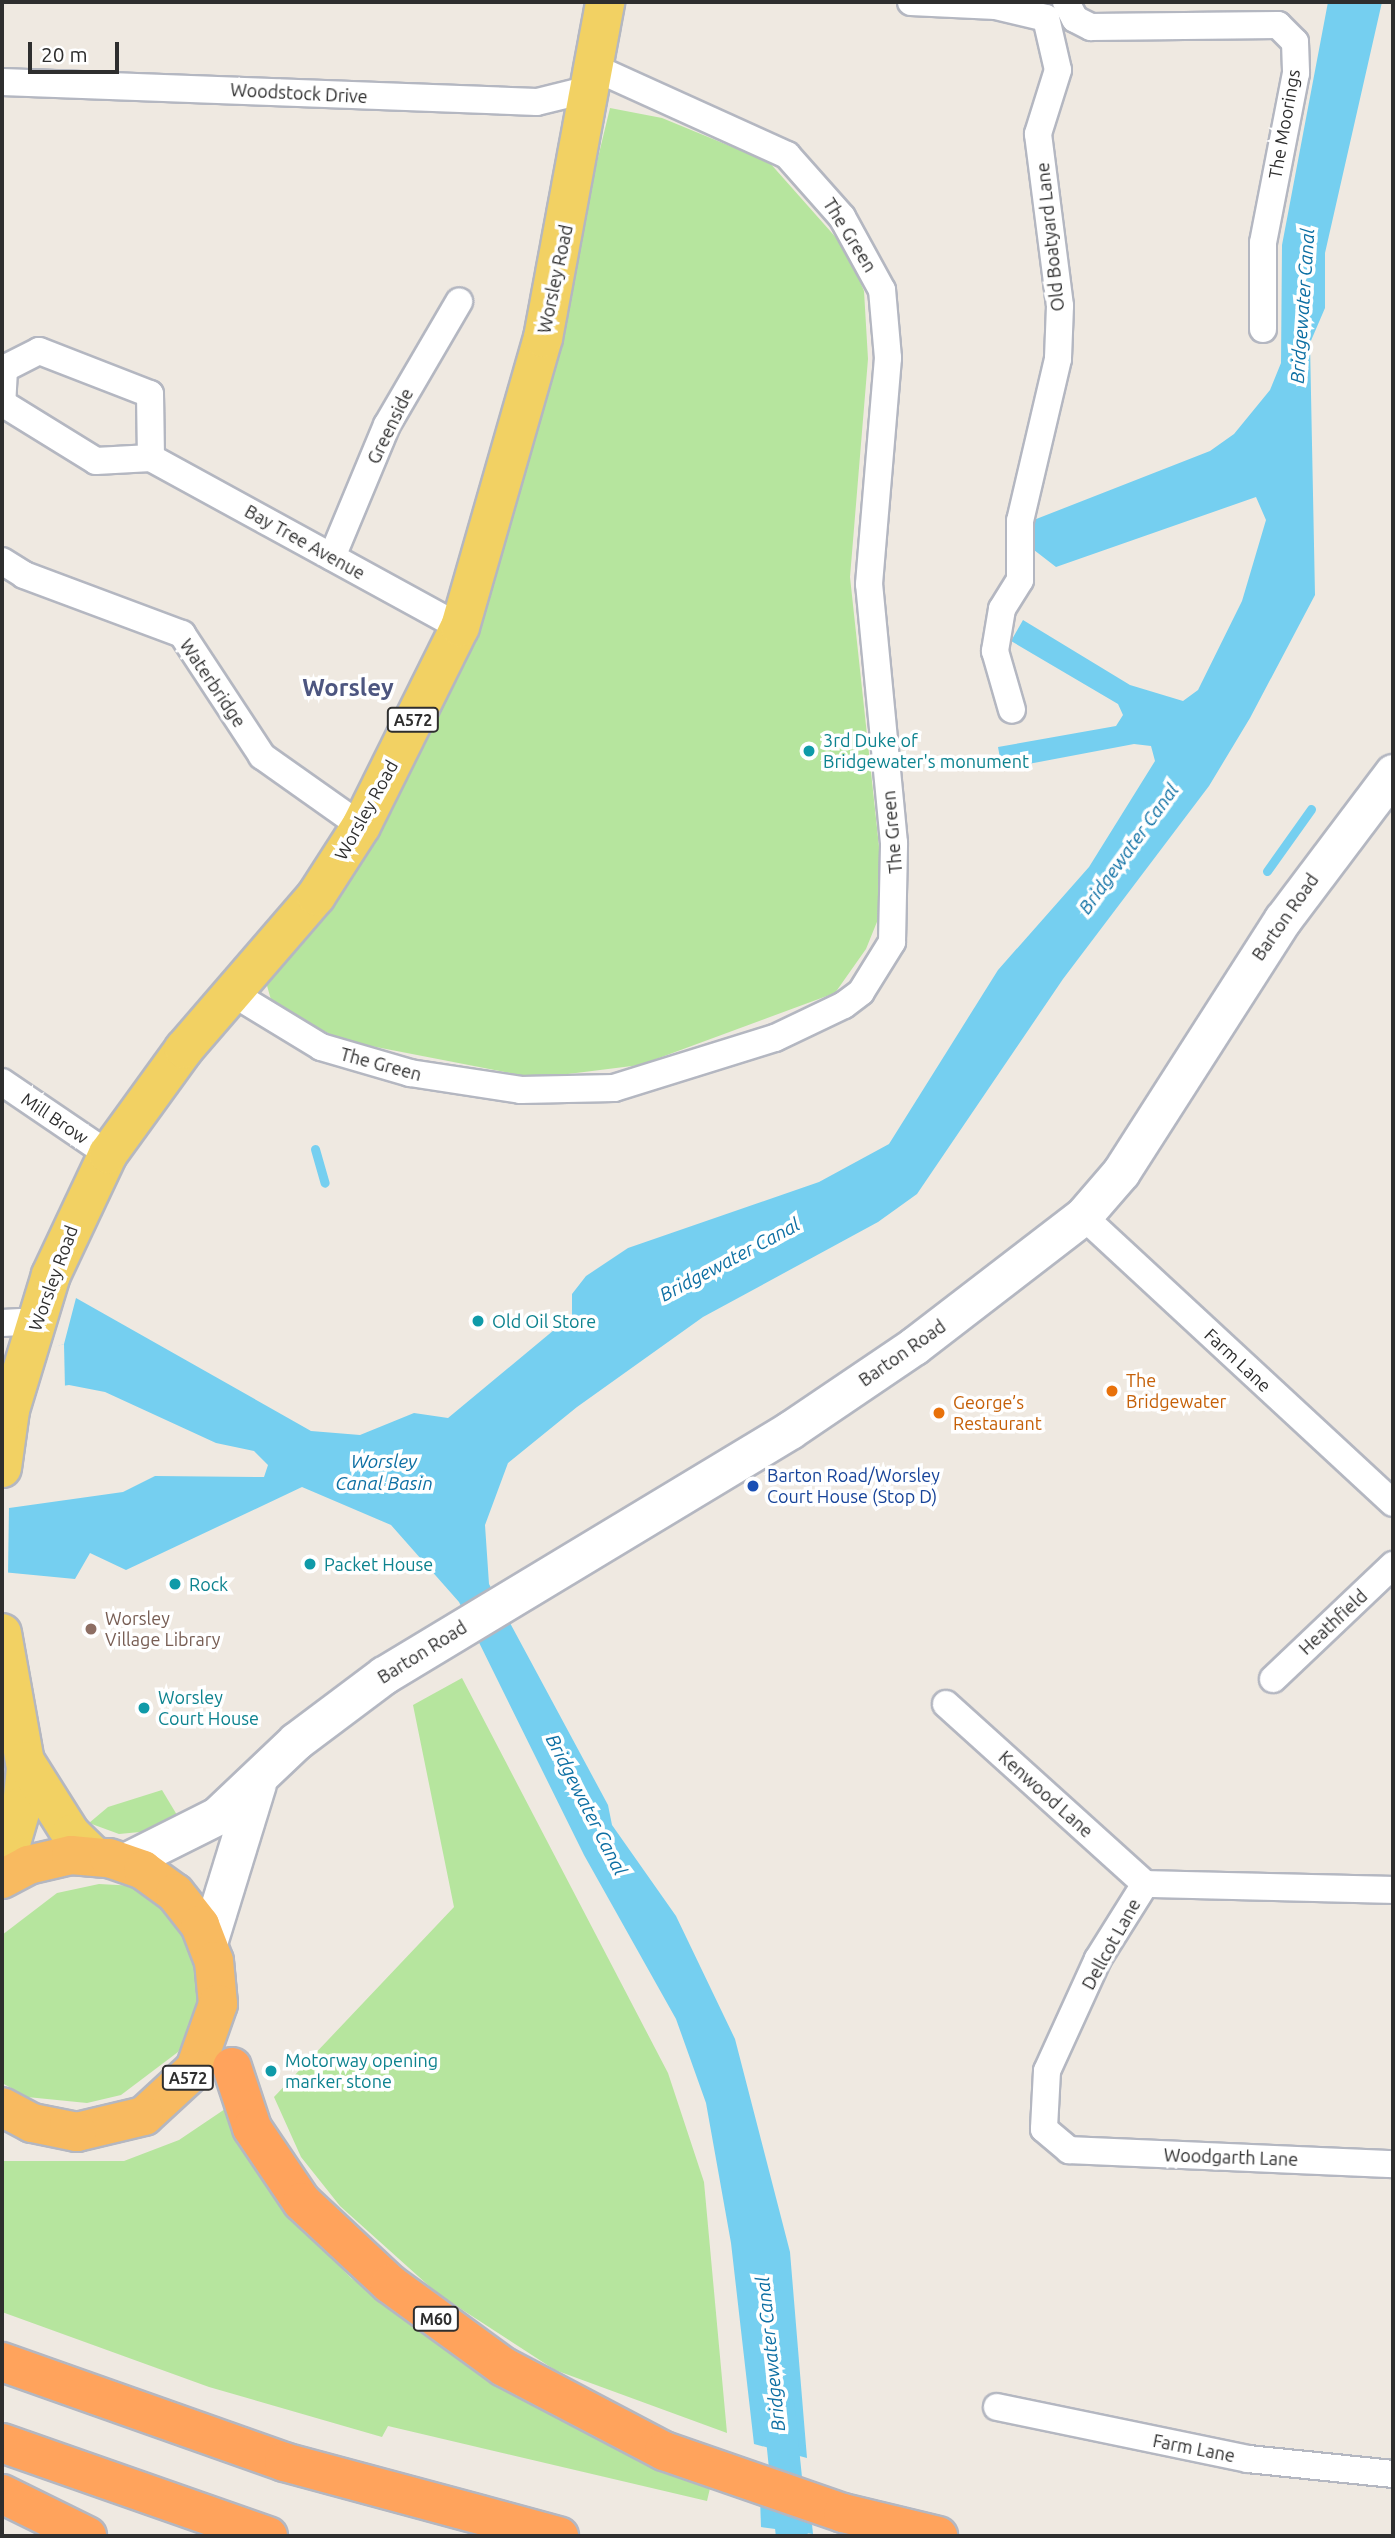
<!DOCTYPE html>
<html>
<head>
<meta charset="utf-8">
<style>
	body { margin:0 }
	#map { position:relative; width:1395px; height:2538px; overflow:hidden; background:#efe9e1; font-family:Ubuntu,sans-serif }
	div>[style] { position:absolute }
	.green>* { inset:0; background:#b6e59e }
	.water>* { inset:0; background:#75cff0 }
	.pier>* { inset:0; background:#efe9e1 }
	.stream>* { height:9px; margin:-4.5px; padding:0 4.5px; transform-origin:4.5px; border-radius:4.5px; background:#75cff0 }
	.canal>* { height:32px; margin:-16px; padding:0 16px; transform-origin:16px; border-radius:16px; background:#75cff0 }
	.roads { filter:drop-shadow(2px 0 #b4b7c1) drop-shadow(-2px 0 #b4b7c1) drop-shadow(0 2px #b4b7c1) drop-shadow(0 -2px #b4b7c1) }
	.minor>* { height:26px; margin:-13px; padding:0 13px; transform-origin:13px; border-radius:13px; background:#fff }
	.secondary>* { height:37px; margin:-18.5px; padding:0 18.5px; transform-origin:18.5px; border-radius:18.5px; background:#fff }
	.primary>* { height:38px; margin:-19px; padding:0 19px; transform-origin:19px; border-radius:19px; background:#f2d163 }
	.trunk>* { height:38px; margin:-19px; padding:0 19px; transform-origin:19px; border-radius:19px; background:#f8ba60 }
	.motorway>* { height:38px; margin:-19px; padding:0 19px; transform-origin:19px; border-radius:19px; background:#ffa35c }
	.dots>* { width:19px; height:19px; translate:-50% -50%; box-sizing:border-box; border:4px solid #fff; border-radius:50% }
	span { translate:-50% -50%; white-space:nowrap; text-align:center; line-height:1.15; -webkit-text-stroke:7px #fff; paint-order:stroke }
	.shield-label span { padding:2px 5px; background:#fff; border:2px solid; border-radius:5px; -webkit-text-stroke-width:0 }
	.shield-label { font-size:16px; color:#2e2e2e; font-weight:700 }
	.street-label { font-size:18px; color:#2e2e2e }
	.culture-label { font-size:18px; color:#0d838f }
	.left { translate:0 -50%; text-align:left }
	.food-label { font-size:18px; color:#c56008 }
	.transit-label { font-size:18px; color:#164399 }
	.education-label { font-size:18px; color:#785e54 }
	.water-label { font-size:19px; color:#0d6fa3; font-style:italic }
	.district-label { font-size:24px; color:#4d5680; font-weight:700 }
	.frame { position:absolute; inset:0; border:4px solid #2e2e2e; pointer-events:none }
	.scale { position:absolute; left:28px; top:42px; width:91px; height:32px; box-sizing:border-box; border:4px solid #2e2e2e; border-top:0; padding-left:9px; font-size:21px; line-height:24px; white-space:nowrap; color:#2e2e2e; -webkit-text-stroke:5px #fff; paint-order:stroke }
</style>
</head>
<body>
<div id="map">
	<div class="green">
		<div style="clip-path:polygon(610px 108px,662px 118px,769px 162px,847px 250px,864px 291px,868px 359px,850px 577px,885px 902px,866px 949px,835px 993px,640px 1065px,536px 1078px,345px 1041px,273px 1007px,266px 982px,329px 907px,532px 431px)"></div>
		<div style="clip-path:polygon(462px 1678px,668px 2073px,704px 2182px,727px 2433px,555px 2370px,438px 2294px,340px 2206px,301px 2157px,274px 2097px,454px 1907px,413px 1705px)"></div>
		<div style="clip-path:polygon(162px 1790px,180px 1820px,161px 1830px,119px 1834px,89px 1823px,108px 1807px)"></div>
		<div style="clip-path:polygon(99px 1884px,136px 1886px,166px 1899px,203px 1951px,198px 2021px,178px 2052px,121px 2095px,87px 2103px,27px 2097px,2px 2083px,2px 1935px,57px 1893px)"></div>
		<div style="clip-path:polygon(228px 2107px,294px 2219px,351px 2278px,489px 2375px,711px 2484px,707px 2501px,388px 2426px,382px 2437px,209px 2387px,2px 2312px,2px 2161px,124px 2161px,179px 2140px)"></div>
	</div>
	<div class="water">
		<div style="clip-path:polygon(1328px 2px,1382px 2px,1325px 253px,1325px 308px,1310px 343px,1315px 595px,1250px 718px,1209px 786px,1063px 979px,917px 1194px,878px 1222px,703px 1317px,577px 1407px,508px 1463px,485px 1525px,489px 1584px,608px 1805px,612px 1825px,676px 1916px,735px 2039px,790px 2252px,807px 2458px,754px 2444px,731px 2243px,706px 2103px,676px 2019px,584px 1855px,459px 1602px,391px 1525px,302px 1487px,126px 1570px,90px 1553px,75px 1579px,2px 1572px,2px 1509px,123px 1492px,155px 1476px,264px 1477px,268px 1465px,254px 1451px,216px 1443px,105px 1392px,69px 1385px,2px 1395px,2px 1365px,64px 1344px,76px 1298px,311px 1431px,360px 1435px,414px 1413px,448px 1418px,572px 1315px,572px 1294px,586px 1276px,628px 1248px,819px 1182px,889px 1144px,998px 970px,1089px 867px,1155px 761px,1151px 746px,1134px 744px,1002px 769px,998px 747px,1116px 726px,1123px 715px,1118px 704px,1011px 641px,1023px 620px,1130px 685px,1183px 701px,1198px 690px,1242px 601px,1266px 520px,1256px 497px,1056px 567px,1034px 550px,1026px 523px,1210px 451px,1234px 434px,1270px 390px,1281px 363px,1282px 245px)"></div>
		<div style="clip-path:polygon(760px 2498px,811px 2514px,813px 2534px,761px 2527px)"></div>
	</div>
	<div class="pier">
		<div style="clip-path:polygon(64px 1344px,65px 1389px,2px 1398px,2px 1361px)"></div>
		<div style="clip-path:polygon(2px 1505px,9px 1505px,8px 1576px,2px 1575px)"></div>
	</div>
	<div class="stream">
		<div style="left:1267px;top:871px;width:76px;rotate:-54.6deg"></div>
		<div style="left:315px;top:1149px;width:35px;rotate:74deg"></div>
	</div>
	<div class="canal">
		<div style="left:779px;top:2409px;width:128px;rotate:84.2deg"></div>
	</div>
	<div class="roads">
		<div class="minor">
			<div style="left:911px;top:2px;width:85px;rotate:2.7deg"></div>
			<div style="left:996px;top:6px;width:51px;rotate:13.5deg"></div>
			<div style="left:1046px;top:18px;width:53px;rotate:77deg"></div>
			<div style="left:1058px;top:70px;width:67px;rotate:107.4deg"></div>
			<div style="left:1038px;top:134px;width:173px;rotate:82.7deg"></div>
			<div style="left:1060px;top:306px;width:53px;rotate:92.2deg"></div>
			<div style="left:1058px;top:359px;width:166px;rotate:103.2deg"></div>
			<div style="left:1020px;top:521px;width:59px;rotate:90deg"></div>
			<div style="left:1020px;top:580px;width:34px;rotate:122deg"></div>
			<div style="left:1002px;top:609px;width:43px;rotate:99.5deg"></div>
			<div style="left:995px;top:651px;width:61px;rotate:73.9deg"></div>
			<div style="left:1066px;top:2px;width:19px;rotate:62deg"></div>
			<div style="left:1075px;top:19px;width:18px;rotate:27deg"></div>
			<div style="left:1091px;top:27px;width:187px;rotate:-0.6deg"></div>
			<div style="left:1278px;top:25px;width:24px;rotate:45deg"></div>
			<div style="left:1295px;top:42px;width:31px;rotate:88deg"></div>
			<div style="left:1296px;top:73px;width:173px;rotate:101deg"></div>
			<div style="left:1263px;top:243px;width:86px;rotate:90deg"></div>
			<div style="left:2px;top:82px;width:535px;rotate:2.14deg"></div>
			<div style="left:537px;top:102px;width:59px;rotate:-13.8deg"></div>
			<div style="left:151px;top:458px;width:64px;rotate:-90.9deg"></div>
			<div style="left:150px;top:394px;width:119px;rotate:-158.8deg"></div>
			<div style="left:39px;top:351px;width:39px;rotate:153deg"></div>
			<div style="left:4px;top:369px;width:34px;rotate:93deg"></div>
			<div style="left:2px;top:403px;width:110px;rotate:31.7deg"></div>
			<div style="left:96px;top:461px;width:55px;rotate:-3.1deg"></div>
			<div style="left:151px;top:458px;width:352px;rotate:28.7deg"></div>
			<div style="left:332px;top:557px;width:143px;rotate:-67.4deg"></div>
			<div style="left:387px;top:425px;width:143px;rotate:-59.7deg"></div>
			<div style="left:2px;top:561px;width:26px;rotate:32deg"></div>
			<div style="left:24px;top:575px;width:169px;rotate:20.5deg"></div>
			<div style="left:182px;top:634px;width:146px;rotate:56.7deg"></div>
			<div style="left:262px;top:756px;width:121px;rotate:35.3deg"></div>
			<div style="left:234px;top:994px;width:102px;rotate:31.3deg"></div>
			<div style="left:321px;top:1047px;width:93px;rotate:16.3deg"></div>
			<div style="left:410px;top:1073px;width:112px;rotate:8.7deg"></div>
			<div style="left:521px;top:1090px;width:93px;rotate:-1.2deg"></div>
			<div style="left:614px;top:1088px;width:169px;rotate:-17.3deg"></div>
			<div style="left:775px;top:1038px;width:76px;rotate:-25.6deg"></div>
			<div style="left:844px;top:1005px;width:21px;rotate:-37deg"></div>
			<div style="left:861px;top:992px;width:59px;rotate:-58.2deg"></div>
			<div style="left:892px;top:942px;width:99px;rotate:-88.8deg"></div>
			<div style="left:894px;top:843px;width:260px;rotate:-95.5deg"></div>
			<div style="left:869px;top:584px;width:227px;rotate:-85.2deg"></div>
			<div style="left:888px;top:358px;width:68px;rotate:-95deg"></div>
			<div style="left:882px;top:290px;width:83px;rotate:-118.7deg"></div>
			<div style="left:842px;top:217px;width:83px;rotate:-131.6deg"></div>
			<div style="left:787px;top:155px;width:209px;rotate:-155.6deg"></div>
			<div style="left:2px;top:1082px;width:128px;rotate:34.2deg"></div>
			<div style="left:1083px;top:1216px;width:422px;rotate:42.8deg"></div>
			<div style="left:2px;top:1323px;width:34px;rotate:-3deg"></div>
			<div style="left:1273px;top:1679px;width:166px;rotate:-43.5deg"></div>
			<div style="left:946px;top:1704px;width:268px;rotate:42.1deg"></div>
			<div style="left:1393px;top:1890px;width:248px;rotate:-178.6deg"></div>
			<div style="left:1145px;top:1884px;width:89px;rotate:122.1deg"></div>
			<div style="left:1098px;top:1959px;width:123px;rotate:114.5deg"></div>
			<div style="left:1047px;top:2071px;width:58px;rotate:93deg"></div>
			<div style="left:1044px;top:2129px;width:33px;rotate:40deg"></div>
			<div style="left:1069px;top:2150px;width:324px;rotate:2.5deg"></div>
			<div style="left:997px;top:2407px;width:256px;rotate:11.7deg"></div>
			<div style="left:1248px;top:2459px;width:146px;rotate:5.9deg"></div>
		</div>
		<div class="secondary">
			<div style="left:125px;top:1862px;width:103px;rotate:-26.6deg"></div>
			<div style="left:217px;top:1816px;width:109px;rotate:-43.5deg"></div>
			<div style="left:296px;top:1741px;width:110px;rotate:-36.9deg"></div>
			<div style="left:384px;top:1675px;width:474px;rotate:-31.1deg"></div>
			<div style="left:790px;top:1430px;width:150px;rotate:-34.1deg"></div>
			<div style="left:914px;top:1346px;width:213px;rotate:-37.6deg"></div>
			<div style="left:1083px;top:1216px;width:58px;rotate:-49.2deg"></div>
			<div style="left:1121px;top:1172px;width:300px;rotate:-57.4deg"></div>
			<div style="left:1283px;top:919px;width:183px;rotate:-53deg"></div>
			<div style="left:208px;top:1943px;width:166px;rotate:-72.9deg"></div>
		</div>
		<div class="primary">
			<div style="left:2px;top:1468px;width:59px;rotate:-82.1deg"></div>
			<div style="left:10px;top:1410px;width:141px;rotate:-73.1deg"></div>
			<div style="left:51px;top:1275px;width:134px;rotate:-64.8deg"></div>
			<div style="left:108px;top:1154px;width:130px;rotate:-54.1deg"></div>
			<div style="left:184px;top:1049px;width:202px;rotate:-49.2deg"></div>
			<div style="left:316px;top:896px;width:83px;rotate:-57.3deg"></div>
			<div style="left:361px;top:826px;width:222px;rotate:-63.6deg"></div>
			<div style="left:460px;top:627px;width:301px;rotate:-74deg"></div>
			<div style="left:543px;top:338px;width:342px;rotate:-79.5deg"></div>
			<div style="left:2px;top:1633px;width:137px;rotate:79.9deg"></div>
			<div style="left:26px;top:1768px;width:38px;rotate:96deg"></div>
			<div style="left:22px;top:1806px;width:71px;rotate:106.4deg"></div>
			<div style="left:25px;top:1761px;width:86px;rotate:57.8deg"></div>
			<div style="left:71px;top:1834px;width:30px;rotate:44deg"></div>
		</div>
		<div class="trunk">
			<div style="left:2px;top:1879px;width:30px;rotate:-28deg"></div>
			<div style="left:28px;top:1865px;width:44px;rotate:-13.1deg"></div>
			<div style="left:71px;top:1855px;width:38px;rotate:5deg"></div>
			<div style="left:109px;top:1858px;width:36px;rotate:19deg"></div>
			<div style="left:143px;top:1870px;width:39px;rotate:36deg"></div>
			<div style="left:175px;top:1893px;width:41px;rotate:52deg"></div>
			<div style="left:200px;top:1925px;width:39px;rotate:69deg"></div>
			<div style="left:214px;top:1961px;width:43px;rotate:84.7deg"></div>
			<div style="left:218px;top:2004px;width:69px;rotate:109.5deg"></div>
			<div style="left:195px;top:2069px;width:69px;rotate:137.3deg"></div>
			<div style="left:144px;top:2116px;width:69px;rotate:166.6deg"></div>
			<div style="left:77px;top:2132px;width:46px;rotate:-168.7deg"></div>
			<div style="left:32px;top:2123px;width:34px;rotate:-152deg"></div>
		</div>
		<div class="motorway">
			<div style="left:232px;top:2067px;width:64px;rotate:71.8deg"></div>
			<div style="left:252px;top:2128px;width:89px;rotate:56deg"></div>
			<div style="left:302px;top:2202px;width:120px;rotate:43deg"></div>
			<div style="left:390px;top:2284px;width:141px;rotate:36.1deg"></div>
			<div style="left:504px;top:2367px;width:181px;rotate:27.7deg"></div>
			<div style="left:664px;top:2451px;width:189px;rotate:19.1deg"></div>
			<div style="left:843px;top:2513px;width:98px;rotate:13.6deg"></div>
			<div style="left:2px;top:2362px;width:299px;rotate:19.5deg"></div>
			<div style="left:284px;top:2462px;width:285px;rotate:15.1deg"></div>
			<div style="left:2px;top:2443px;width:282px;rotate:19.3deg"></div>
			<div style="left:2px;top:2494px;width:95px;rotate:26.3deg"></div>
		</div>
	</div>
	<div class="dots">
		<div style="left:809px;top:751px;background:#0f9aa8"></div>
		<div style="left:478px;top:1321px;background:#0f9aa8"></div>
		<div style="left:1112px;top:1391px;background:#e8710a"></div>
		<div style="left:939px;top:1413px;background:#e8710a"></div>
		<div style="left:753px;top:1486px;background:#1a4fb4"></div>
		<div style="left:310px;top:1564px;background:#0f9aa8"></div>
		<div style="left:175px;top:1584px;background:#0f9aa8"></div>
		<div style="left:91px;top:1629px;background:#8d6e63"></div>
		<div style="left:144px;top:1708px;background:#0f9aa8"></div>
		<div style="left:271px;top:2071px;background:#0f9aa8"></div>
	</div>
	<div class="shield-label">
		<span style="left:413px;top:720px">A572</span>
		<span style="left:188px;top:2078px">A572</span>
		<span style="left:436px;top:2319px">M60</span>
	</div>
	<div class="street-label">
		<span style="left:299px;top:93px;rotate:3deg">Woodstock Drive</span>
		<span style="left:1284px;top:124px;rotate:-80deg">The Moorings</span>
		<span style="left:850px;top:235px;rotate:58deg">The Green</span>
		<span style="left:1050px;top:237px;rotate:-96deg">Old Boatyard Lane</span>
		<span style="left:555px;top:279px;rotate:-78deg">Worsley Road</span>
		<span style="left:390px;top:426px;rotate:-64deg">Greenside</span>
		<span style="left:305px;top:542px;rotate:29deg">Bay Tree Avenue</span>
		<span style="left:213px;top:683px;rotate:56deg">Waterbridge</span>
		<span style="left:366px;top:810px;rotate:-61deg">Worsley Road</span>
		<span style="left:892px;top:832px;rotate:-95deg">The Green</span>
		<span style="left:1285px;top:917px;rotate:-55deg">Barton Road</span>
		<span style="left:381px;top:1064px;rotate:15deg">The Green</span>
		<span style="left:55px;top:1118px;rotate:34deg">Mill Brow</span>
		<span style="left:53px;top:1278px;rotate:-70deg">Worsley Road</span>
		<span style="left:902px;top:1353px;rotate:-35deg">Barton Road</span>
		<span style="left:1238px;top:1360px;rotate:43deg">Farm Lane</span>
		<span style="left:1333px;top:1622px;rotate:-43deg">Heathfield</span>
		<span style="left:422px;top:1652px;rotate:-32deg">Barton Road</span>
		<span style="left:1046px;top:1794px;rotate:42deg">Kenwood Lane</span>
		<span style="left:1111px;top:1944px;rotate:-61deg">Dellcot Lane</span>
		<span style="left:1231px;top:2157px;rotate:2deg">Woodgarth Lane</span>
		<span style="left:1194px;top:2448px;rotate:11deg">Farm Lane</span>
	</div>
	<div class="culture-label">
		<span class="left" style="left:823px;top:751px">3rd Duke of<br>Bridgewater's monument</span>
		<span class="left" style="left:492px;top:1321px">Old Oil Store</span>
		<span class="left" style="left:324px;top:1564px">Packet House</span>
		<span class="left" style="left:189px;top:1584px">Rock</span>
		<span class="left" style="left:158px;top:1708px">Worsley<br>Court House</span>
		<span class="left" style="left:285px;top:2071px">Motorway opening<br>marker stone</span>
	</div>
	<div class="food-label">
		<span class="left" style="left:1126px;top:1391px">The<br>Bridgewater</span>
		<span class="left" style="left:953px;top:1413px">George’s<br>Restaurant</span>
	</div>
	<div class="transit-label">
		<span class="left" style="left:767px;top:1486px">Barton Road/Worsley<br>Court House (Stop D)</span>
	</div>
	<div class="education-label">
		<span class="left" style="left:105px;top:1629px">Worsley<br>Village Library</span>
	</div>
	<div class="water-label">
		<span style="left:1303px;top:306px;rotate:-86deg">Bridgewater Canal</span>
		<span style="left:1129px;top:849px;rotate:-54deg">Bridgewater Canal</span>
		<span style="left:730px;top:1260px;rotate:-28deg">Bridgewater Canal</span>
		<span style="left:384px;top:1473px">Worsley<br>Canal Basin</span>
		<span style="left:586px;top:1805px;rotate:63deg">Bridgewater Canal</span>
		<span style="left:771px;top:2354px;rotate:-96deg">Bridgewater Canal</span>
	</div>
	<div class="district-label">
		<span style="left:348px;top:688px">Worsley</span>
	</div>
	<div class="frame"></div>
	<div class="scale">20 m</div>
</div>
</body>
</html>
